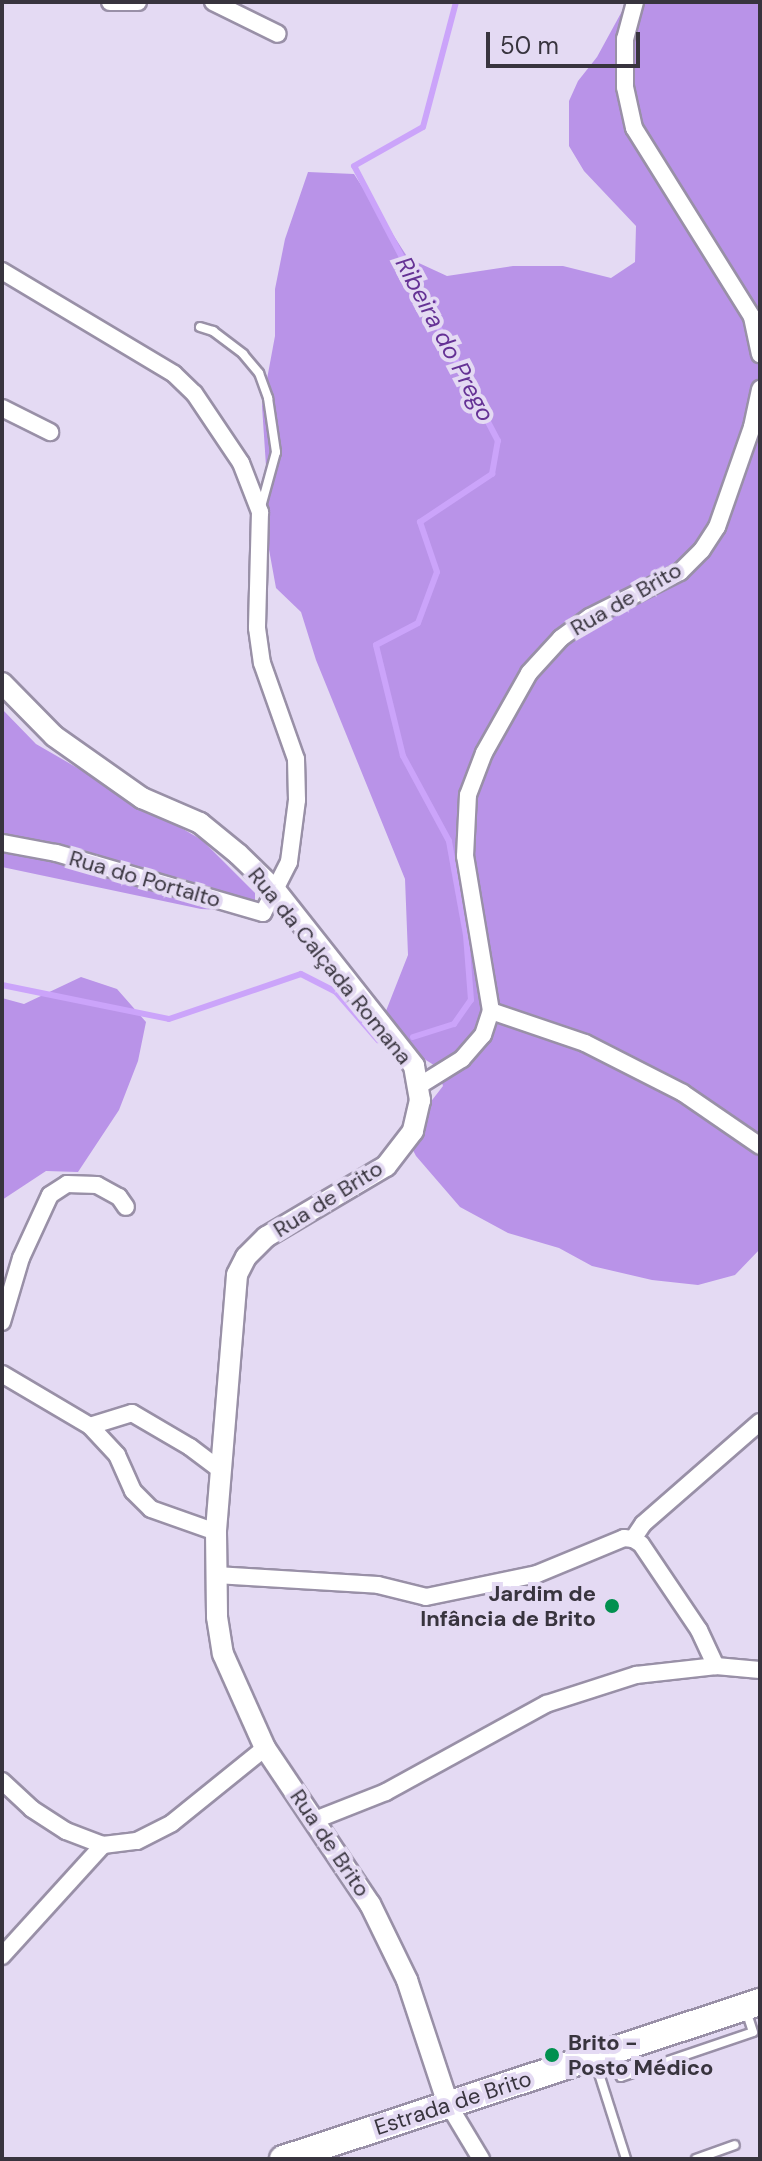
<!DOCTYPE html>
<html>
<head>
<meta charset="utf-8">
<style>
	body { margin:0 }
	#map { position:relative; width:762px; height:2161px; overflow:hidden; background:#e4daf3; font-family:"DM Sans",sans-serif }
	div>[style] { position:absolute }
	.forest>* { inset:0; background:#b993e8 }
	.stream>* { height:6px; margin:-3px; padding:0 3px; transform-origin:3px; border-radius:3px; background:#cba4fa }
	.roads { filter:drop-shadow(2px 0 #9990a7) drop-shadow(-2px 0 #9990a7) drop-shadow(0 2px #9990a7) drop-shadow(0 -2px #9990a7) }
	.service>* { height:8px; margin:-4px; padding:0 4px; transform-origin:4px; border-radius:4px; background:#fff }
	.minor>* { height:16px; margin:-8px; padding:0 8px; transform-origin:8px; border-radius:8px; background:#fff }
	.tertiary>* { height:20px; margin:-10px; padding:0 10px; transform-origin:10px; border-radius:10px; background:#fff }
	.primary>* { height:26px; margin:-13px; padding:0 13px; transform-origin:13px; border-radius:13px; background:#fff }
	.dots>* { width:22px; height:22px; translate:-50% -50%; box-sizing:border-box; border:4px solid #e4daf3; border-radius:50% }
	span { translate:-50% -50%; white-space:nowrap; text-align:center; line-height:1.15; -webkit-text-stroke:8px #e4daf3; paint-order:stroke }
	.street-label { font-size:22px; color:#38343e }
	.poi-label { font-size:22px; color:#38343e; font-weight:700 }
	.right { translate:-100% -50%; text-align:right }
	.left { translate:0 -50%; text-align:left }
	.water-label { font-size:24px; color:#653295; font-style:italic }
	.frame { position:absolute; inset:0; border:4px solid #38343e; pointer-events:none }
	.scale { position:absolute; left:486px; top:32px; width:154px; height:36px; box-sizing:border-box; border:4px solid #38343e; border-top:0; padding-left:10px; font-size:24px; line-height:28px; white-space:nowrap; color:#38343e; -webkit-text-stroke:6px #e4daf3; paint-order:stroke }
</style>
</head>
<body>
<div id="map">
	<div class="forest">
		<div style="clip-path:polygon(627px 2px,760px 2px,760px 1249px,735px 1275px,698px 1285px,652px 1280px,592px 1266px,559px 1248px,508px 1233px,460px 1207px,416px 1156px,405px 1135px,443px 1086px,437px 1067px,394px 1040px,384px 1016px,408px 955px,405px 879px,316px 660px,301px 612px,276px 588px,266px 533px,268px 496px,262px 406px,275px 336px,275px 289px,285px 239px,308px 172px,354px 174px,408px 258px,447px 276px,513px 266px,563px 266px,611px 278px,635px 262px,636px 226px,584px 171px,569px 146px,569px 101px,578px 81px,597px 57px)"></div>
		<div style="clip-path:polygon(2px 709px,36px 744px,202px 840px,255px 893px,255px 908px,243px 911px,201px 909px,2px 867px)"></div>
		<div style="clip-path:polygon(81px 977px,117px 989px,146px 1022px,138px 1061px,119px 1110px,78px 1172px,46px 1171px,2px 1200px,2px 998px,24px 1004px)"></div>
	</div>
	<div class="stream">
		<div style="left:2px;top:985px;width:170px;rotate:11.5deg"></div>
		<div style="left:169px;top:1019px;width:139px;rotate:-18.8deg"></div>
		<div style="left:301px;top:974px;width:39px;rotate:27deg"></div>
		<div style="left:336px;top:992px;width:64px;rotate:48.8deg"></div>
		<div style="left:413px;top:1037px;width:43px;rotate:-17.6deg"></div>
		<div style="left:454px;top:1024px;width:29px;rotate:-55deg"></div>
		<div style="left:471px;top:1000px;width:65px;rotate:-94.4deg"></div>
		<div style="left:466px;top:935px;width:96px;rotate:-100.3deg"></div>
		<div style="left:449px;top:841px;width:97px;rotate:-118.4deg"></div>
		<div style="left:403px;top:756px;width:114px;rotate:-103.7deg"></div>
		<div style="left:376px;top:645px;width:47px;rotate:-27.6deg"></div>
		<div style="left:418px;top:623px;width:54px;rotate:-69.6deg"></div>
		<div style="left:437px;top:572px;width:53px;rotate:-108.8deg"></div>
		<div style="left:420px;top:522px;width:87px;rotate:-33.7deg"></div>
		<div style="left:492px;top:474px;width:34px;rotate:-80deg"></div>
		<div style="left:498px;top:441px;width:310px;rotate:-117.6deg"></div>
		<div style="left:354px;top:166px;width:79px;rotate:-29.5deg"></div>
		<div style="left:423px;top:127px;width:129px;rotate:-75.2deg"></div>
	</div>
	<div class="roads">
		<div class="service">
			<div style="left:200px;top:327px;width:14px;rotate:17deg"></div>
			<div style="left:213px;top:331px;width:38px;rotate:37deg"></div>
			<div style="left:243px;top:354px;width:25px;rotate:50deg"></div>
			<div style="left:259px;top:373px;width:27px;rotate:70deg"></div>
			<div style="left:268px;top:398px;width:55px;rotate:81.6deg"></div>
			<div style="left:276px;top:452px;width:57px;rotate:105.3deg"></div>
			<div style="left:611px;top:2055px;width:24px;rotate:66deg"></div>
			<div style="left:621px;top:2077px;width:139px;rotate:-18.8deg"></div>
			<div style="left:753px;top:2032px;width:22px;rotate:-108deg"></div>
			<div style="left:595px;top:2061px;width:103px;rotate:72.4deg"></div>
			<div style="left:696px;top:2159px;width:41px;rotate:-19.7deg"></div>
		</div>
		<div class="minor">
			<div style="left:110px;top:2px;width:28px"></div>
			<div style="left:213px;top:2px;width:72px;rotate:26.2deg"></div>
			<div style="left:635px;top:2px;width:38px;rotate:105deg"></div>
			<div style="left:625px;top:39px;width:48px;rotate:90deg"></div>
			<div style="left:625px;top:87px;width:42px;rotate:77.6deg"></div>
			<div style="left:634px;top:128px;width:223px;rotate:58deg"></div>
			<div style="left:752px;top:317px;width:38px;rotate:78deg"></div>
			<div style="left:2px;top:271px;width:200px;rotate:30.9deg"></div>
			<div style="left:174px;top:374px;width:28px;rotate:44deg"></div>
			<div style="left:194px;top:393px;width:84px;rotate:56.1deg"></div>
			<div style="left:241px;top:463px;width:53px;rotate:68.8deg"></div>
			<div style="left:260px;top:512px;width:116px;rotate:91.5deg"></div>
			<div style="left:257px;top:628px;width:35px;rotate:82deg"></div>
			<div style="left:262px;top:663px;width:102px;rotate:70.5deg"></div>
			<div style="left:296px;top:759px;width:41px;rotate:88.6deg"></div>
			<div style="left:297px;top:800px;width:63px;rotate:97.4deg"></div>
			<div style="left:289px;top:862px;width:57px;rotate:117deg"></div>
			<div style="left:263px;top:913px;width:216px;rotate:-163.8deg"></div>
			<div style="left:56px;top:853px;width:55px;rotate:-169.5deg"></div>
			<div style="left:2px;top:408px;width:54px;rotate:26.6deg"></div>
			<div style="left:491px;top:1011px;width:99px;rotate:18.8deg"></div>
			<div style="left:585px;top:1043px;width:110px;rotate:27deg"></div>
			<div style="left:683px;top:1093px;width:93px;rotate:34.5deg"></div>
			<div style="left:417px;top:1087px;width:53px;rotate:-31.9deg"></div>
			<div style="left:462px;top:1059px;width:32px;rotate:-49deg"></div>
			<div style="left:483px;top:1035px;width:25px;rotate:-72deg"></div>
			<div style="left:491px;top:1011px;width:157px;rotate:-99.5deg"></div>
			<div style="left:465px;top:856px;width:61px;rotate:-87.2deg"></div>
			<div style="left:468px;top:795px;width:45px;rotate:-69.1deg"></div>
			<div style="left:484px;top:753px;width:92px;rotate:-60.6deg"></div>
			<div style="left:529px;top:673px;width:47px;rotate:-47.6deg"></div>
			<div style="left:561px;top:638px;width:36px;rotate:-36deg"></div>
			<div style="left:590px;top:617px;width:101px;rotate:-26.6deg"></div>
			<div style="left:680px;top:572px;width:31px;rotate:-45deg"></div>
			<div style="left:702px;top:550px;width:27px;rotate:-57deg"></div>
			<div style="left:717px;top:527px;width:106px;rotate:-70.7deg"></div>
			<div style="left:752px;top:427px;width:39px;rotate:-78deg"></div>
			<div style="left:2px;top:1322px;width:67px;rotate:-73.5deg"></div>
			<div style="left:21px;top:1258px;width:69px;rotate:-65.3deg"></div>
			<div style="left:50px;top:1195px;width:20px;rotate:-33deg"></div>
			<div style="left:67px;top:1184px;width:30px;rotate:2deg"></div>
			<div style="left:97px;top:1185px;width:25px;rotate:29deg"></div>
			<div style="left:119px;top:1197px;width:12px;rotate:55deg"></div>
			<div style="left:2px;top:1374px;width:102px;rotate:30.6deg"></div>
			<div style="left:90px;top:1426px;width:40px;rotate:47deg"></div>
			<div style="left:117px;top:1455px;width:39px;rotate:66deg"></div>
			<div style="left:133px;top:1491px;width:25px;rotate:45deg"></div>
			<div style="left:151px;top:1509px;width:69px;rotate:19.5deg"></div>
			<div style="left:90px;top:1426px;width:44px;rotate:-17.2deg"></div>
			<div style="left:132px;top:1413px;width:67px;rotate:30.4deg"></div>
			<div style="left:190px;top:1447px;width:40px;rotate:37deg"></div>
			<div style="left:633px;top:1539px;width:18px;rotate:-56deg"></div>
			<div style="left:643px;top:1524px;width:155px;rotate:-41.1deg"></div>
			<div style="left:216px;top:1575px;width:162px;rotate:3.5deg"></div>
			<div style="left:378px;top:1585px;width:49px;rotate:14deg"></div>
			<div style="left:426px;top:1597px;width:113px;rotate:-11.7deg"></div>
			<div style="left:537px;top:1574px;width:94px;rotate:-22.5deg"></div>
			<div style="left:624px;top:1538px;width:9px;rotate:6deg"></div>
			<div style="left:633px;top:1539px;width:9px;rotate:32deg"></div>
			<div style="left:641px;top:1544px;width:104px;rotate:56deg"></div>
			<div style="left:699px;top:1630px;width:40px;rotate:65deg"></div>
			<div style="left:2px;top:1781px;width:41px;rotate:43deg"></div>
			<div style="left:32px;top:1809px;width:40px;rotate:32.9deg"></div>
			<div style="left:66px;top:1831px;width:40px;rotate:21deg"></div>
			<div style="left:103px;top:1845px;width:34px;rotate:-7deg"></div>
			<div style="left:137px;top:1841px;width:39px;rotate:-27deg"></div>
			<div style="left:172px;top:1823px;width:119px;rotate:-38.9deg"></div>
			<div style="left:315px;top:1820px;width:76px;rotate:-21.5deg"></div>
			<div style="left:386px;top:1792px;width:183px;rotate:-28.8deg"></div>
			<div style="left:546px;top:1704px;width:95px;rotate:-17.9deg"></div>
			<div style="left:636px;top:1675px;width:81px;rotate:-6.4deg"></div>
			<div style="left:716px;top:1666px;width:44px;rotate:5.2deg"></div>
			<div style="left:2px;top:1956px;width:150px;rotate:-47.7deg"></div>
			<div style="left:448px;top:2104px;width:64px;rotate:59deg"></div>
		</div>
		<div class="tertiary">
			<div style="left:2px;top:683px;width:74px;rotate:45.5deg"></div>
			<div style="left:54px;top:736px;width:108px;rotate:35.2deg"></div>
			<div style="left:142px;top:798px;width:63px;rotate:23.3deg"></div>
			<div style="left:200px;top:823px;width:49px;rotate:39.2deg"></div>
			<div style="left:238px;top:854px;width:53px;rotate:44.2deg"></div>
			<div style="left:276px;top:891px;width:223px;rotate:51.7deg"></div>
			<div style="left:414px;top:1066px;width:35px;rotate:80deg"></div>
			<div style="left:420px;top:1100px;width:32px;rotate:103deg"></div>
			<div style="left:413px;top:1131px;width:44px;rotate:127.6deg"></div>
			<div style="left:386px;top:1166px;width:139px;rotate:149.4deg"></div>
			<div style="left:266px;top:1237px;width:28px;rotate:135deg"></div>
			<div style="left:246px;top:1257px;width:20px;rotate:117deg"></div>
			<div style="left:237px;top:1275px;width:258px;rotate:94.7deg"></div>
			<div style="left:216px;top:1532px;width:85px;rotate:89.3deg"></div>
			<div style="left:217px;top:1617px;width:37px;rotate:81deg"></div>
			<div style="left:223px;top:1654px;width:103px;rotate:65.9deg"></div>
			<div style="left:265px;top:1748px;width:188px;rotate:56.1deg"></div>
			<div style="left:370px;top:1904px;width:85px;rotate:64deg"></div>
			<div style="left:407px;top:1980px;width:131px;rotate:71.7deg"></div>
		</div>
		<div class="primary">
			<div style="left:283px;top:2159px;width:502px;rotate:-18.22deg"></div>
		</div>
	</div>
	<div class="dots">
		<div style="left:612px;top:1606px;background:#01904f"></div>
		<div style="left:552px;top:2055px;background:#01904f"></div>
	</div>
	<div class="street-label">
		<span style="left:626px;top:599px;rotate:-30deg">Rua de Brito</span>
		<span style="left:145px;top:879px;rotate:16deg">Rua do Portalto</span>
		<span style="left:330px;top:966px;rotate:51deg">Rua da Calçada Romana</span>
		<span style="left:328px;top:1199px;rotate:-32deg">Rua de Brito</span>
		<span style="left:330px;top:1843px;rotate:56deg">Rua de Brito</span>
		<span style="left:453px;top:2103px;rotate:-18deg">Estrada de Brito</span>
	</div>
	<div class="poi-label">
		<span class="right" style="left:596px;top:1606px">Jardim de<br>Infância de Brito</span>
		<span class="left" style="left:568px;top:2055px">Brito -<br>Posto Médico</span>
	</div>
	<div class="water-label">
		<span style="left:445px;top:339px;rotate:62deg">Ribeira do Prego</span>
	</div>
	<div class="frame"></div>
	<div class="scale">50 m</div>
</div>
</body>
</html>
